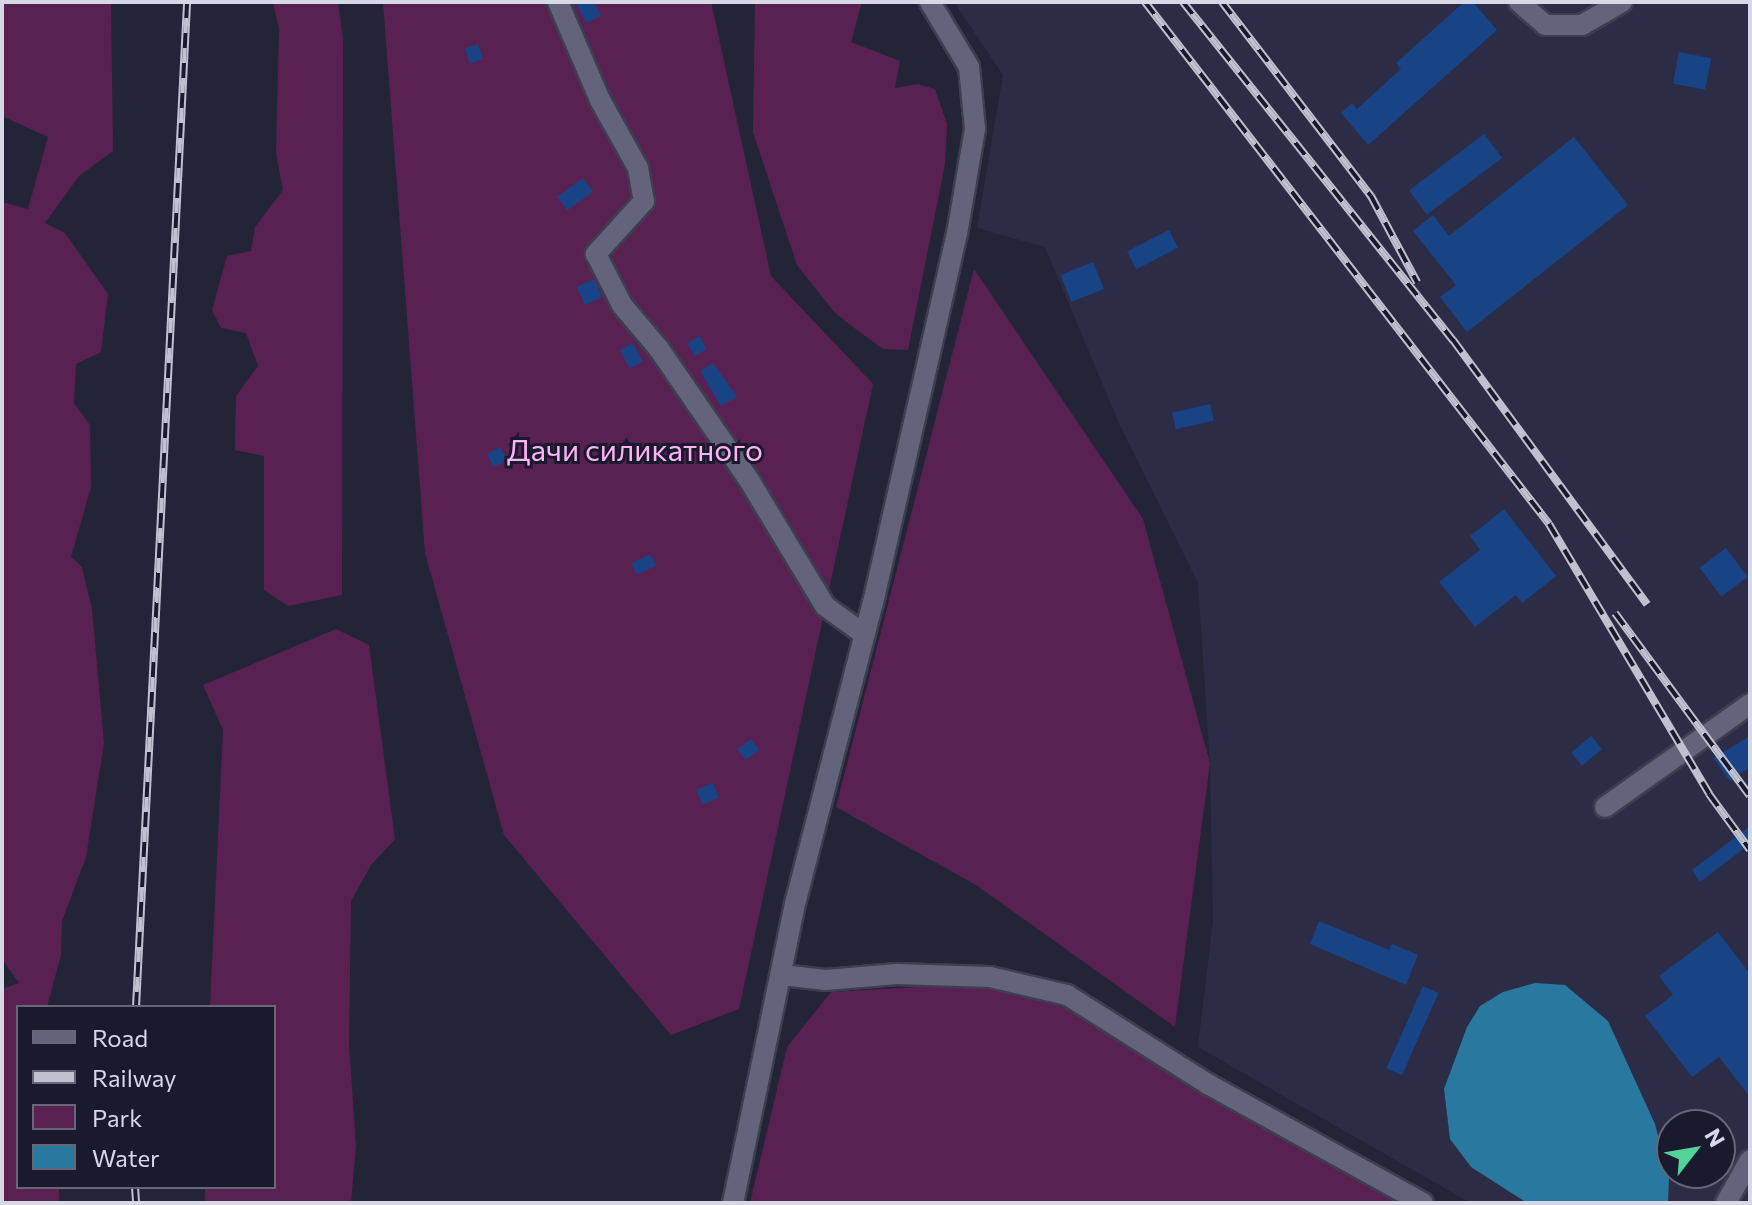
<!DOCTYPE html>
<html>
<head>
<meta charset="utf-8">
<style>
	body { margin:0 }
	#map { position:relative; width:1752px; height:1205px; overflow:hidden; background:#242438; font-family:Commissioner,sans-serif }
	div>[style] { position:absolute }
	.built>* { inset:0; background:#2c2c46 }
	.green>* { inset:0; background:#592151 }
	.water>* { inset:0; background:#29789f }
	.building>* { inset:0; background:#184385; transform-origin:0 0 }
	.roads { filter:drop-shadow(2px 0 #3d3e4f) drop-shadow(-2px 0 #3d3e4f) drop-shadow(0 2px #3d3e4f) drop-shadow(0 -2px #3d3e4f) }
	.minor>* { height:20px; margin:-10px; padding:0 10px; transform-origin:10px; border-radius:10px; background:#63647b }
	.rail>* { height:8px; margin-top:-4px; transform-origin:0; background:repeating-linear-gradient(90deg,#1a1a2e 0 15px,#c0c1cf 0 30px); box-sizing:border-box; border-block:2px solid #c0c1cf }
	span { translate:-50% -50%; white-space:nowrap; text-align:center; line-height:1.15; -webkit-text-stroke:6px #1a1a2e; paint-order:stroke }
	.park-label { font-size:30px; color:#ffb2f2 }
	.frame { position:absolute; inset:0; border:4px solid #d7d8e5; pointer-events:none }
	.legend { position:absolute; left:16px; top:1005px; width:260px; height:184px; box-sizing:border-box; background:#1a1a2e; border:2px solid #667; margin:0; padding:10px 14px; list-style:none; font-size:24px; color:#d7d8e5 }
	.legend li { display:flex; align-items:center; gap:16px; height:40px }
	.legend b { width:40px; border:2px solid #667 }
	.north { position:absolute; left:1656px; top:1109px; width:80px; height:80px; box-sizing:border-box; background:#1a1a2e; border:2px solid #667; border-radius:50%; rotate:59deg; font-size:22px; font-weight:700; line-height:32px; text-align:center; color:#d7d8e5 }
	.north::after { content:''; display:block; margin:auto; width:28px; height:36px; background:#50d398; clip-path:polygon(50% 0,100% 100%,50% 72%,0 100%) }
</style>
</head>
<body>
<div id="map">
	<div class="built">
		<div style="clip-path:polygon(evenodd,954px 2px,1750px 2px,1750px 1203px,1471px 1203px,1198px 1047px,1213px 921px,1210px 763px,1198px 583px,1119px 423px,1045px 247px,977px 228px,1003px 75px,954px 2px,1672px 1125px,1720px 1125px,1720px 1173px,1672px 1173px,1672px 1125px)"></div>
	</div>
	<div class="green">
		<div style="clip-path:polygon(2px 2px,111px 2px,113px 151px,79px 176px,45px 223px,65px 233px,108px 294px,101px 352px,76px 364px,74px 403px,90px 425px,91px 487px,71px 557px,82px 567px,92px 609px,104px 743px,86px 857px,62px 921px,61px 955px,47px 1007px,18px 1007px,18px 1187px,59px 1187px,59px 1203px,2px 1203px,2px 989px,19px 983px,2px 959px,2px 202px,28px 209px,48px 137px,2px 116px)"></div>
		<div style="clip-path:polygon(273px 2px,338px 2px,343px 40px,342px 595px,288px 606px,264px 590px,264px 456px,235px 450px,236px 396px,258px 366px,246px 333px,221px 328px,212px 310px,227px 256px,251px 251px,255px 227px,283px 190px,276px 153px,279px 29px)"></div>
		<div style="clip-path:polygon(383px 2px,711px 2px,771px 276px,873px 384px,739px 1009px,671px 1035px,504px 835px,425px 553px)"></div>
		<div style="clip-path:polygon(755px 2px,862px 2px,851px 42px,900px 61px,895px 88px,918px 84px,935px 89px,947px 124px,945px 164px,908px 350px,883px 349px,857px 330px,835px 313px,797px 265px,753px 132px)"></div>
		<div style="clip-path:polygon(974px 269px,1143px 519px,1210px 763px,1175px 1027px,976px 885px,836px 807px)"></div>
		<div style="clip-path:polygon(336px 629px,369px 645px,395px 839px,371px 865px,351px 901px,349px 1045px,356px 1145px,351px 1203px,205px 1203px,205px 1187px,274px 1187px,274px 1007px,210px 1007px,223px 730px,203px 685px)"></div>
		<div style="clip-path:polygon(971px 984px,1050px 1002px,1098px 1023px,1198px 1090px,1400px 1203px,750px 1203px,787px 1047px,831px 992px)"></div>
	</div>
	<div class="water">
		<div style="clip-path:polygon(1535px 983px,1565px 985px,1608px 1021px,1655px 1124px,1669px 1179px,1668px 1203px,1527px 1203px,1471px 1167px,1450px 1139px,1444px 1089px,1467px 1027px,1480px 1006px,1503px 992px)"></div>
	</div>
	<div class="building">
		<div style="clip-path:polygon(575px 2px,594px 2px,601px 16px,586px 23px)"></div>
		<div style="clip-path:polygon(1464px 2px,1473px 2px,1497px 30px,1368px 145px,1341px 113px,1352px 103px,1357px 109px,1401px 69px,1396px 63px)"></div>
		<div style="left:478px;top:44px;width:16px;height:14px;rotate:72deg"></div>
		<div style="left:1679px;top:52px;width:33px;height:32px;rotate:11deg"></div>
		<div style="left:1484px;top:134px;width:30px;height:94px;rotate:53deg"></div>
		<div style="clip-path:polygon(1574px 137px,1628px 205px,1467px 332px,1440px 297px,1456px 285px,1413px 231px,1433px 215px,1449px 236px)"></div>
		<div style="left:583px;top:178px;width:17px;height:32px;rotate:54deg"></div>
		<div style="left:1169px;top:230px;width:20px;height:47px;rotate:63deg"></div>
		<div style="left:1093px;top:262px;width:29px;height:35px;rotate:68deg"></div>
		<div style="left:594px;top:279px;width:20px;height:19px;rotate:66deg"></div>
		<div style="left:699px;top:336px;width:15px;height:14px;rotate:58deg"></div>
		<div style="left:633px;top:343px;width:21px;height:15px;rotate:62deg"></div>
		<div style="clip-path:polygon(713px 363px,737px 397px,721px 406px,700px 371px)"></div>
		<div style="left:1210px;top:404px;width:17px;height:39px;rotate:77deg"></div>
		<div style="left:500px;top:447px;width:15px;height:15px;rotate:62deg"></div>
		<div style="clip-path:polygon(1504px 509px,1556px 576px,1522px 603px,1516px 595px,1475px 627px,1439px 582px,1480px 550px,1470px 536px)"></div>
		<div style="left:1726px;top:548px;width:36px;height:33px;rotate:53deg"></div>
		<div style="left:650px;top:554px;width:13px;height:21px;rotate:63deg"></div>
		<div style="left:1591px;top:736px;width:17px;height:26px;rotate:50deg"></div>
		<div style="clip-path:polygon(1750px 736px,1750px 767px,1730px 781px,1713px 758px)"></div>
		<div style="left:751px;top:739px;width:14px;height:17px;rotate:54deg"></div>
		<div style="left:713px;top:783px;width:16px;height:18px;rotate:68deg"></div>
		<div style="clip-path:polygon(1750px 826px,1750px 844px,1700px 882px,1692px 870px)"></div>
		<div style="clip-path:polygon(1319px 921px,1389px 950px,1392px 944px,1418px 955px,1406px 985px,1310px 944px)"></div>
		<div style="clip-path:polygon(1718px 932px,1750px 974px,1750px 1097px,1719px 1057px,1692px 1077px,1645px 1016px,1673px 995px,1659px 976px)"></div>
		<div style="left:1423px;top:986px;width:17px;height:90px;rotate:24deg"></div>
	</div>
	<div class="roads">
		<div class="minor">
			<div style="left:558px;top:2px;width:107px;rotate:66.8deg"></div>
			<div style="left:600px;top:100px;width:78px;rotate:60.8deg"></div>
			<div style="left:638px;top:168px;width:34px;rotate:80deg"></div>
			<div style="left:644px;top:201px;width:72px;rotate:132.2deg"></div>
			<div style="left:596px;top:254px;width:57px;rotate:63deg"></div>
			<div style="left:622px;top:305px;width:57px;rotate:49.9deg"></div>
			<div style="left:659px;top:349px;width:159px;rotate:55.5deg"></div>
			<div style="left:749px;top:480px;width:147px;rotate:58.9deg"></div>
			<div style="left:825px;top:606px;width:49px;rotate:35.9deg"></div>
			<div style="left:1519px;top:2px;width:35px;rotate:41deg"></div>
			<div style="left:1545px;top:25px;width:37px"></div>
			<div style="left:1582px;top:25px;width:46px;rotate:-29.9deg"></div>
			<div style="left:1605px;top:807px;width:178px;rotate:-35.4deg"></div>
			<div style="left:782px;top:975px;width:44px;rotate:6.5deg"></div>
			<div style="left:826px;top:980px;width:71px;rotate:-4.8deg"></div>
			<div style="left:897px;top:974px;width:93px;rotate:1.8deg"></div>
			<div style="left:990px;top:977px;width:79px;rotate:13.2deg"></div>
			<div style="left:1067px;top:995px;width:167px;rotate:32.3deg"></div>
			<div style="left:1208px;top:1084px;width:246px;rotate:29deg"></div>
			<div style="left:733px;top:1203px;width:309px;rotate:-78.3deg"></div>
			<div style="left:796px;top:900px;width:307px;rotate:-75.5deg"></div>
			<div style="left:873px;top:603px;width:378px;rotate:-77.2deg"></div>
			<div style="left:957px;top:234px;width:107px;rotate:-80.3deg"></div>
			<div style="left:975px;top:129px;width:62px;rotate:-95.5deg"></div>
			<div style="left:969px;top:67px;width:76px;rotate:-121deg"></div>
			<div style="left:1726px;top:1203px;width:49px;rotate:-60.8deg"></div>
		</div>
	</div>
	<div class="rail">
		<div style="left:1145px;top:2px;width:660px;rotate:52.26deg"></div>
		<div style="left:1549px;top:524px;width:314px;rotate:59.3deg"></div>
		<div style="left:1709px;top:794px;width:69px;rotate:53.8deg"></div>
		<div style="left:1183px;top:2px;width:433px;rotate:51.4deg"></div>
		<div style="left:1453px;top:340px;width:328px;rotate:53.7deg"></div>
		<div style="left:1222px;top:2px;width:245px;rotate:52.5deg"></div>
		<div style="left:1371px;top:196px;width:98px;rotate:61.9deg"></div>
		<div style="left:1615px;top:613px;width:227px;rotate:53.6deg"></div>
		<div style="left:136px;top:1007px;width:1006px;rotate:-87.09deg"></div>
		<div style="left:135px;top:1187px;width:16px;rotate:86deg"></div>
	</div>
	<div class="park-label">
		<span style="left:635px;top:449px">Дачи силикатного</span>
	</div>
	<div class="frame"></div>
	<ul class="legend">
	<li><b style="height:10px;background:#63647b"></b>Road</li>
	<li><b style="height:10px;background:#c0c1cf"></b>Railway</li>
	<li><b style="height:22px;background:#592151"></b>Park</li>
	<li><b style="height:22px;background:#29789f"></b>Water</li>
	</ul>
	<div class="north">N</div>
</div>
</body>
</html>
